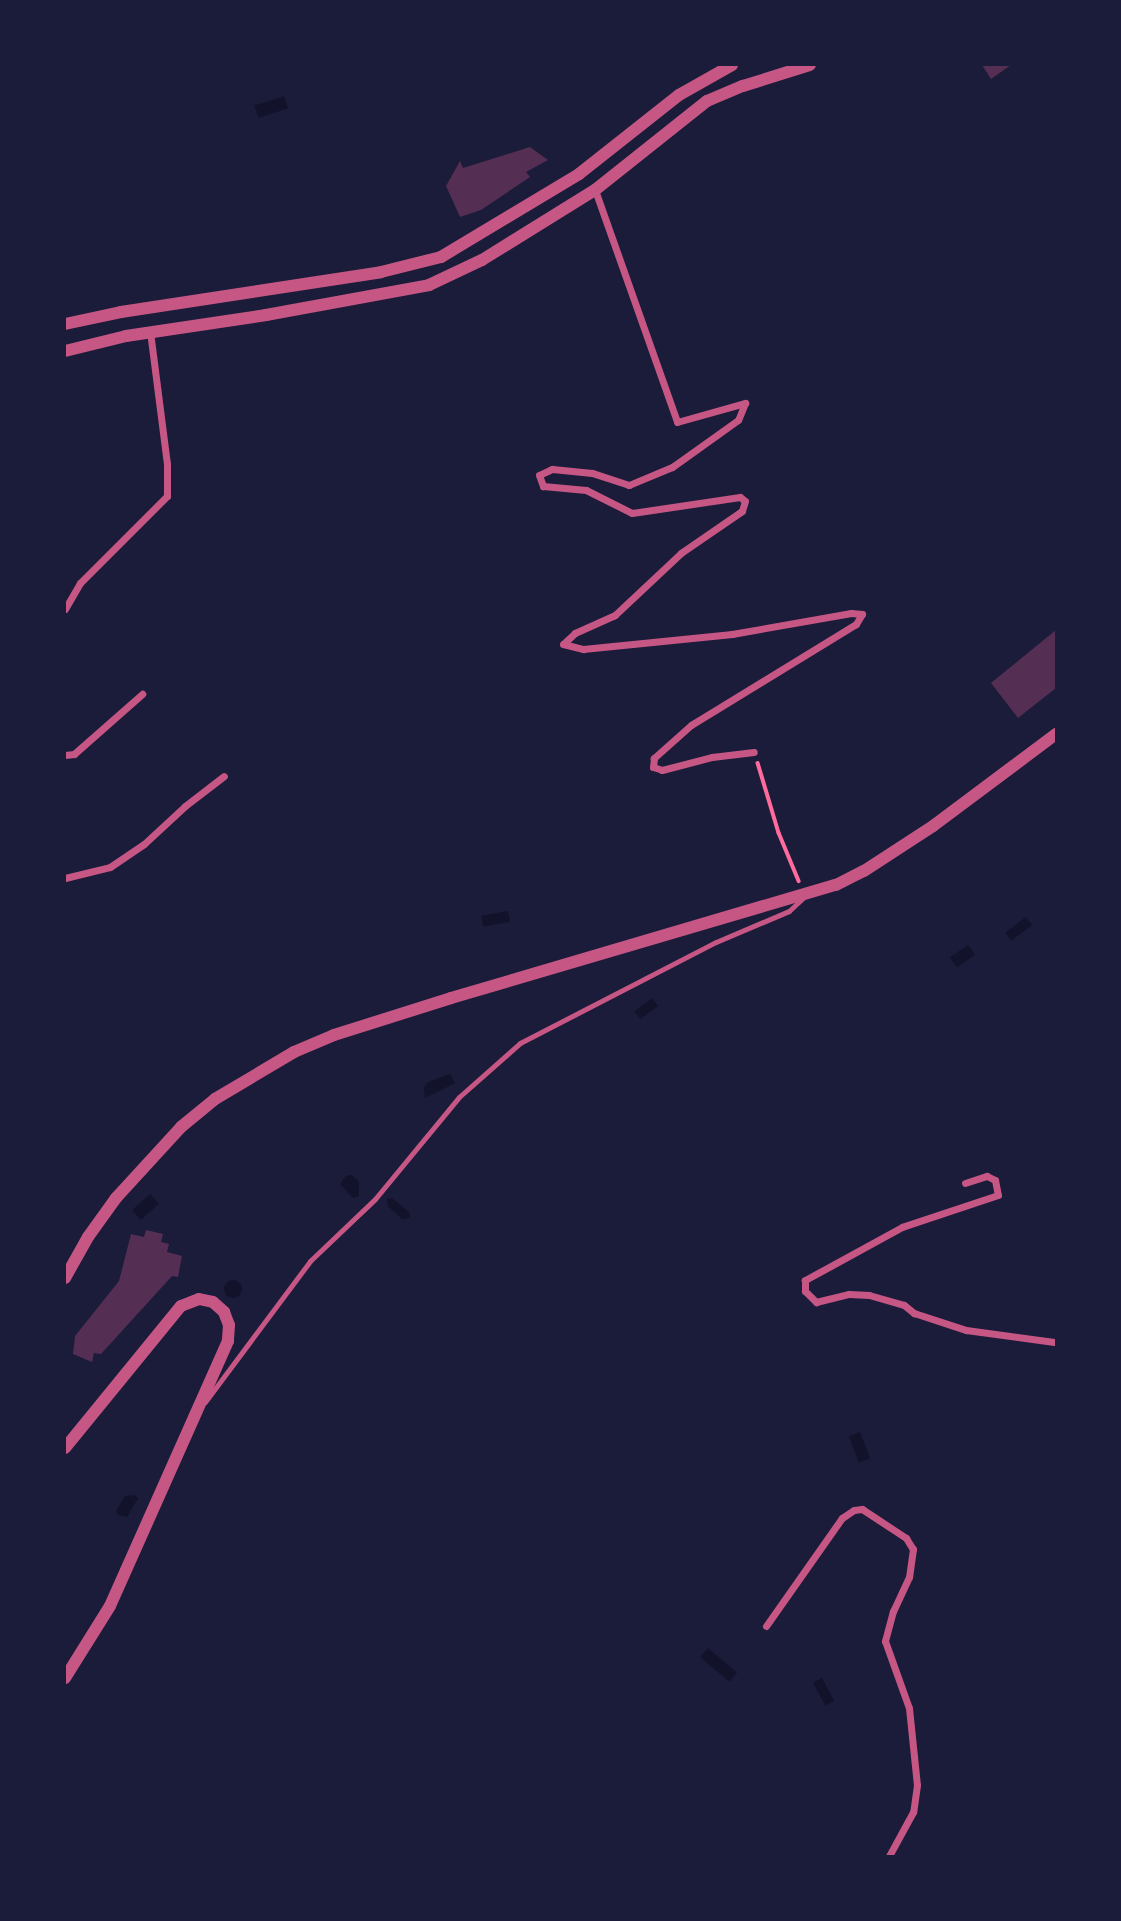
<!DOCTYPE html>
<html>
<head>
<meta charset="utf-8">
<style>
	body { margin:0 }
	#map { position:relative; width:1121px; height:1921px; overflow:hidden; background:#1b1b3a; font-family:"Source Sans 3",sans-serif }
	div>[style] { position:absolute }
	.water>* { inset:0; background:#12122b; transform-origin:0 0 }
	.round { border-radius:50% }
	.building>* { inset:0; background:#542f53 }
	.path>* { height:3.5px; margin:-1.75px; padding:0 1.75px; transform-origin:1.75px; border-radius:1.75px; background:#ff6b9d }
	.service>* { height:5px; margin:-2.5px; padding:0 2.5px; transform-origin:2.5px; border-radius:2.5px; background:#c65784 }
	.minor>* { height:7px; margin:-3.5px; padding:0 3.5px; transform-origin:3.5px; border-radius:3.5px; background:#c65784 }
	.tertiary>* { height:12px; margin:-6px; padding:0 6px; transform-origin:6px; border-radius:6px; background:#c65784 }
	span { translate:-50% -50%; white-space:nowrap; text-align:center; line-height:1.15; -webkit-text-stroke:5px #1b1b3a; paint-order:stroke }
	.frame { position:absolute; inset:0; border:66px solid #1b1b3a; pointer-events:none }
</style>
</head>
<body>
<div id="map">
	<div class="water">
		<div style="left:284px;top:96px;width:13px;height:31px;rotate:72deg"></div>
		<div style="left:508px;top:911px;width:11px;height:27px;rotate:80deg"></div>
		<div style="left:1026px;top:917px;width:10px;height:26px;rotate:53deg"></div>
		<div style="left:968px;top:945px;width:12px;height:22px;rotate:55deg"></div>
		<div style="left:652px;top:998px;width:10px;height:22px;rotate:53deg"></div>
		<div style="clip-path:polygon(450px 1074px,455px 1083px,425px 1098px,424px 1087px,428px 1082px)"></div>
		<div style="clip-path:polygon(352px 1175px,359px 1182px,359px 1196px,353px 1198px,340px 1184px,346px 1176px)"></div>
		<div style="left:150px;top:1194px;width:13px;height:24px;rotate:48deg"></div>
		<div style="clip-path:polygon(392px 1198px,409px 1212px,410px 1218px,402px 1219px,388px 1206px,387px 1199px)"></div>
		<div class="round" style="left:224px;top:1280px;width:18px;height:18px"></div>
		<div style="left:860px;top:1432px;width:28px;height:12px;rotate:69deg"></div>
		<div style="clip-path:polygon(134px 1495px,138px 1498px,127px 1517px,118px 1515px,116px 1511px,125px 1496px)"></div>
		<div style="left:708px;top:1648px;width:38px;height:12px;rotate:40deg"></div>
		<div style="left:822px;top:1678px;width:26px;height:10px;rotate:62deg"></div>
	</div>
	<div class="building">
		<div style="clip-path:polygon(982px 65px,1011px 65px,991px 79px)"></div>
		<div style="clip-path:polygon(530px 147px,548px 160px,526px 172px,530px 177px,481px 210px,460px 217px,446px 186px,460px 161px,463px 168px)"></div>
		<div style="clip-path:polygon(1056px 630px,1056px 688px,1018px 718px,991px 683px)"></div>
		<div style="clip-path:polygon(146px 1230px,163px 1234px,161px 1242px,169px 1244px,167px 1252px,182px 1256px,178px 1277px,172px 1276px,101px 1354px,94px 1353px,92px 1362px,73px 1354px,75px 1336px,119px 1281px,131px 1234px,144px 1237px)"></div>
	</div>
	<div class="path">
		<div style="left:758px;top:763px;width:73px;rotate:73.3deg"></div>
		<div style="left:779px;top:833px;width:52px;rotate:67.4deg"></div>
	</div>
	<div class="service">
		<div style="left:205px;top:1402px;width:176px;rotate:-53.3deg"></div>
		<div style="left:310px;top:1261px;width:90px;rotate:-43.6deg"></div>
		<div style="left:375px;top:1199px;width:132px;rotate:-50.5deg"></div>
		<div style="left:459px;top:1097px;width:81px;rotate:-41.5deg"></div>
		<div style="left:520px;top:1043px;width:220px;rotate:-27.3deg"></div>
		<div style="left:716px;top:942px;width:79px;rotate:-23deg"></div>
		<div style="left:789px;top:911px;width:19px;rotate:-43deg"></div>
	</div>
	<div class="minor">
		<div style="left:595px;top:190px;width:246px;rotate:70.5deg"></div>
		<div style="left:677px;top:422px;width:71px;rotate:-15.6deg"></div>
		<div style="left:745px;top:403px;width:18px;rotate:112deg"></div>
		<div style="left:738px;top:420px;width:81px;rotate:144.5deg"></div>
		<div style="left:672px;top:467px;width:47px;rotate:157.3deg"></div>
		<div style="left:629px;top:485px;width:39px;rotate:-162deg"></div>
		<div style="left:592px;top:473px;width:40px;rotate:-174.3deg"></div>
		<div style="left:552px;top:469px;width:14px;rotate:155deg"></div>
		<div style="left:539px;top:475px;width:12px;rotate:70deg"></div>
		<div style="left:543px;top:486px;width:43px;rotate:5.3deg"></div>
		<div style="left:586px;top:490px;width:51px;rotate:26.6deg"></div>
		<div style="left:632px;top:513px;width:109px;rotate:-8.4deg"></div>
		<div style="left:740px;top:497px;width:6px;rotate:39deg"></div>
		<div style="left:745px;top:501px;width:10px;rotate:107deg"></div>
		<div style="left:742px;top:511px;width:74px;rotate:145.5deg"></div>
		<div style="left:681px;top:553px;width:91px;rotate:136.8deg"></div>
		<div style="left:615px;top:615px;width:44px;rotate:155.8deg"></div>
		<div style="left:575px;top:633px;width:16px;rotate:137deg"></div>
		<div style="left:563px;top:644px;width:21px;rotate:14deg"></div>
		<div style="left:583px;top:649px;width:150px;rotate:-5.7deg"></div>
		<div style="left:732px;top:634px;width:121px;rotate:-10deg"></div>
		<div style="left:851px;top:613px;width:11px;rotate:5deg"></div>
		<div style="left:862px;top:614px;width:12px;rotate:121deg"></div>
		<div style="left:856px;top:624px;width:193px;rotate:148.5deg"></div>
		<div style="left:691px;top:725px;width:50px;rotate:138.3deg"></div>
		<div style="left:654px;top:758px;width:9px;rotate:96deg"></div>
		<div style="left:653px;top:767px;width:9px;rotate:18deg"></div>
		<div style="left:662px;top:770px;width:52px;rotate:-14.6deg"></div>
		<div style="left:712px;top:757px;width:42px;rotate:-6.8deg"></div>
		<div style="left:65px;top:609px;width:30px;rotate:-60deg"></div>
		<div style="left:80px;top:583px;width:123px;rotate:-45deg"></div>
		<div style="left:167px;top:496px;width:32px;rotate:-90deg"></div>
		<div style="left:167px;top:464px;width:133px;rotate:-97.3deg"></div>
		<div style="left:65px;top:755px;width:9px;rotate:-6deg"></div>
		<div style="left:74px;top:754px;width:91px;rotate:-41.4deg"></div>
		<div style="left:65px;top:878px;width:46px;rotate:-13.7deg"></div>
		<div style="left:110px;top:867px;width:41px;rotate:-34.1deg"></div>
		<div style="left:144px;top:844px;width:56px;rotate:-42.8deg"></div>
		<div style="left:185px;top:806px;width:49px;rotate:-37.6deg"></div>
		<div style="left:965px;top:1183px;width:23px;rotate:-18deg"></div>
		<div style="left:987px;top:1176px;width:9px;rotate:27deg"></div>
		<div style="left:995px;top:1180px;width:15px;rotate:79deg"></div>
		<div style="left:998px;top:1195px;width:101px;rotate:161.6deg"></div>
		<div style="left:902px;top:1227px;width:111px;rotate:151.3deg"></div>
		<div style="left:805px;top:1280px;width:11px;rotate:90deg"></div>
		<div style="left:805px;top:1291px;width:16px;rotate:45deg"></div>
		<div style="left:816px;top:1302px;width:34px;rotate:-14deg"></div>
		<div style="left:849px;top:1294px;width:20px;rotate:3deg"></div>
		<div style="left:869px;top:1295px;width:36px;rotate:16deg"></div>
		<div style="left:904px;top:1305px;width:13px;rotate:39deg"></div>
		<div style="left:914px;top:1313px;width:55px;rotate:18.1deg"></div>
		<div style="left:966px;top:1330px;width:89px;rotate:7.8deg"></div>
		<div style="left:766px;top:1626px;width:132px;rotate:-54.9deg"></div>
		<div style="left:842px;top:1518px;width:14px;rotate:-34deg"></div>
		<div style="left:854px;top:1510px;width:8px;rotate:-7deg"></div>
		<div style="left:862px;top:1509px;width:53px;rotate:33.4deg"></div>
		<div style="left:906px;top:1538px;width:13px;rotate:58deg"></div>
		<div style="left:913px;top:1549px;width:28px;rotate:98deg"></div>
		<div style="left:909px;top:1577px;width:38px;rotate:115deg"></div>
		<div style="left:893px;top:1611px;width:31px;rotate:105deg"></div>
		<div style="left:885px;top:1641px;width:71px;rotate:70.3deg"></div>
		<div style="left:909px;top:1708px;width:77px;rotate:84.1deg"></div>
		<div style="left:917px;top:1785px;width:27px;rotate:98deg"></div>
		<div style="left:913px;top:1812px;width:50px;rotate:118.6deg"></div>
	</div>
	<div class="tertiary">
		<div style="left:65px;top:324px;width:57px;rotate:-12.1deg"></div>
		<div style="left:121px;top:312px;width:263px;rotate:-8.7deg"></div>
		<div style="left:381px;top:272px;width:62px;rotate:-14deg"></div>
		<div style="left:441px;top:257px;width:161px;rotate:-31deg"></div>
		<div style="left:579px;top:174px;width:127px;rotate:-38.3deg"></div>
		<div style="left:679px;top:95px;width:61px;rotate:-29.5deg"></div>
		<div style="left:65px;top:351px;width:63px;rotate:-13.8deg"></div>
		<div style="left:126px;top:336px;width:142px;rotate:-8.5deg"></div>
		<div style="left:266px;top:315px;width:166px;rotate:-10.4deg"></div>
		<div style="left:429px;top:285px;width:59px;rotate:-25.3deg"></div>
		<div style="left:482px;top:260px;width:133px;rotate:-31.8deg"></div>
		<div style="left:595px;top:190px;width:143px;rotate:-38.5deg"></div>
		<div style="left:707px;top:101px;width:39px;rotate:-23deg"></div>
		<div style="left:743px;top:86px;width:70px;rotate:-17.4deg"></div>
		<div style="left:65px;top:1278px;width:47px;rotate:-60.7deg"></div>
		<div style="left:88px;top:1237px;width:48px;rotate:-54.3deg"></div>
		<div style="left:116px;top:1198px;width:96px;rotate:-47.5deg"></div>
		<div style="left:181px;top:1127px;width:44px;rotate:-39.5deg"></div>
		<div style="left:215px;top:1099px;width:92px;rotate:-30.7deg"></div>
		<div style="left:294px;top:1052px;width:43px;rotate:-23deg"></div>
		<div style="left:334px;top:1035px;width:123px;rotate:-17.5deg"></div>
		<div style="left:451px;top:998px;width:401px;rotate:-16.4deg"></div>
		<div style="left:836px;top:885px;width:31px;rotate:-27deg"></div>
		<div style="left:864px;top:871px;width:82px;rotate:-33.1deg"></div>
		<div style="left:933px;top:826px;width:154px;rotate:-36.8deg"></div>
		<div style="left:65px;top:1448px;width:183px;rotate:-50.8deg"></div>
		<div style="left:181px;top:1306px;width:19px;rotate:-21deg"></div>
		<div style="left:199px;top:1299px;width:14px;rotate:12deg"></div>
		<div style="left:213px;top:1302px;width:15px;rotate:42deg"></div>
		<div style="left:224px;top:1312px;width:14px;rotate:69deg"></div>
		<div style="left:229px;top:1325px;width:16px;rotate:94deg"></div>
		<div style="left:228px;top:1341px;width:290px;rotate:114deg"></div>
		<div style="left:110px;top:1606px;width:85px;rotate:122deg"></div>
	</div>
	<div class="frame"></div>
</div>
</body>
</html>
